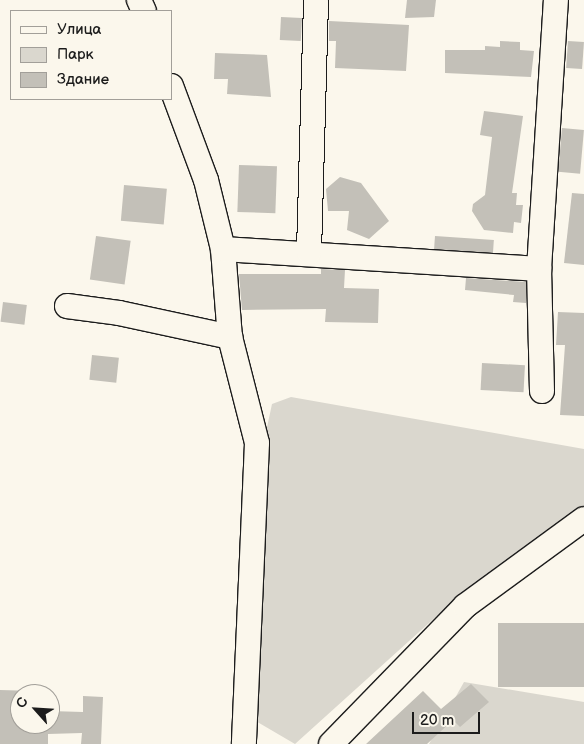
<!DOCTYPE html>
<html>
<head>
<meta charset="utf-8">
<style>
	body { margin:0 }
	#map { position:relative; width:584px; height:744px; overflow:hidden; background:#fbf7ec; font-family:"Balsamiq Sans",sans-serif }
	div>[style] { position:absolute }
	.green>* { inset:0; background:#dad7ce }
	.building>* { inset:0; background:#c3c0b8; transform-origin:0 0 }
	.roads { filter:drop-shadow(1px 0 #1c1c1c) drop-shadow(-1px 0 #1c1c1c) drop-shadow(0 1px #1c1c1c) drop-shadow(0 -1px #1c1c1c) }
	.minor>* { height:24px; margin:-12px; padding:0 12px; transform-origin:12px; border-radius:12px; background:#fbf7ec }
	span { translate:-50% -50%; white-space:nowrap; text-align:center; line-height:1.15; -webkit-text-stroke:5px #fbf7ec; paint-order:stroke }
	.legend { position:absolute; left:10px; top:10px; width:162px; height:90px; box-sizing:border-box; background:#fbf7ec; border:1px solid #a29f99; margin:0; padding:6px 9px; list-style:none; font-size:15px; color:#1c1c1c }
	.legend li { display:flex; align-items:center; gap:10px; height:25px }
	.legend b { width:25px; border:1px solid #a29f99 }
	.north { position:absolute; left:10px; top:684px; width:50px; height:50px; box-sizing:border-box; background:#fbf7ec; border:1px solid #a29f99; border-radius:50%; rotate:296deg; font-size:14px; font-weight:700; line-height:20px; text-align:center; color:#1c1c1c }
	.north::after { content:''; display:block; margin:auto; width:18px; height:22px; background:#1c1c1c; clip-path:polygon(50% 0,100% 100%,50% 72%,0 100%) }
	.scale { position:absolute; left:412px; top:712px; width:68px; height:22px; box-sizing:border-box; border:2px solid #1c1c1c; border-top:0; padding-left:6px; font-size:15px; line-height:18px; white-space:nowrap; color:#1c1c1c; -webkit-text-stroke:4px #fbf7ec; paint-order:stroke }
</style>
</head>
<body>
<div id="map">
	<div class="green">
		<div style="clip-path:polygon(291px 397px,584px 449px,584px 508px,439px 614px,295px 744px,254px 720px,266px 432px,272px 404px)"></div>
		<div style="clip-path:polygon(464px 682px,584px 702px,584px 744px,429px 744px)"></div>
	</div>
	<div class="building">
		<div style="clip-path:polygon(407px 0,436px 0,434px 17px,405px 18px)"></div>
		<div style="left:281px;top:17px;width:21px;height:23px;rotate:3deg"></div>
		<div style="clip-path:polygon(329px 21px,409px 25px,406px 71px,335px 68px,336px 41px,329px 41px)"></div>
		<div style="clip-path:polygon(500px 41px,520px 42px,520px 50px,534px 51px,531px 77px,445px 73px,445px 50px,485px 50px,485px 46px,500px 47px)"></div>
		<div style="left:568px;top:41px;width:16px;height:27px;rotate:4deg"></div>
		<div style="clip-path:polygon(215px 53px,267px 55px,271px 97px,227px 94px,228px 79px,214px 79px)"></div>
		<div style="clip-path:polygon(484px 111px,523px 116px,512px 193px,517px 193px,516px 205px,523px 205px,521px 223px,514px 222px,513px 233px,484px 230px,472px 211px,473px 204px,485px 195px,492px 137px,480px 135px)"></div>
		<div style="left:562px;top:128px;width:22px;height:44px;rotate:5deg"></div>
		<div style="left:239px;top:165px;width:38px;height:47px;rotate:2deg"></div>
		<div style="clip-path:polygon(340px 177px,361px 183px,389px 221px,369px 239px,347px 230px,349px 211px,328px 211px,326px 189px)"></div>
		<div style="left:124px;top:185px;width:43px;height:36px;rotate:5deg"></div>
		<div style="clip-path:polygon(572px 193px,584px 194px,584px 265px,564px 263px)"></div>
		<div style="left:96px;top:236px;width:35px;height:44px;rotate:8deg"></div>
		<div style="left:435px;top:236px;width:59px;height:13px;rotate:4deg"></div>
		<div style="clip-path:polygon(321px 269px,345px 270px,344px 288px,379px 289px,378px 323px,325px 322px,326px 309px,242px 310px,239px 274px,321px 274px)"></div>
		<div style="clip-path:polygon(466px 278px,526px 282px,526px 303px,513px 302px,514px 295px,465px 290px)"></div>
		<div style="left:3px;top:302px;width:24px;height:20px;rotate:7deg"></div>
		<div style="clip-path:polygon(558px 312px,584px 313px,584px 416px,560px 415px,565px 345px,556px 345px)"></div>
		<div style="left:92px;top:355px;width:27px;height:25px;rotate:6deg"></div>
		<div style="left:482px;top:363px;width:43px;height:27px;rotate:3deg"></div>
		<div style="left:584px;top:623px;width:64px;height:86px;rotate:90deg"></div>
		<div style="clip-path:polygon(471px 684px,489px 702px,460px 727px,453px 720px,427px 744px,366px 744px,423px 691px,441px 709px)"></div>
		<div style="clip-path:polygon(0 690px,37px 691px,20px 694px,20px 724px,50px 724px,50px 711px,83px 712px,83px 696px,103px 697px,101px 744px,81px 744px,82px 733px,48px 734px,48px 744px,0 744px)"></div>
	</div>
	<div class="roads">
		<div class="minor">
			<div style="left:139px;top:0;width:12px;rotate:66deg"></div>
			<div style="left:171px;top:86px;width:100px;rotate:69.6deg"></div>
			<div style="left:206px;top:180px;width:71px;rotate:76.2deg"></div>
			<div style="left:223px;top:249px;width:88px;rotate:85.5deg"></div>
			<div style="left:230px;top:337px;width:109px;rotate:75.7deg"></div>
			<div style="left:257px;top:443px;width:301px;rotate:92.5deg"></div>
			<div style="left:223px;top:249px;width:317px;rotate:3.6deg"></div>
			<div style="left:309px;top:252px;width:252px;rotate:-88.4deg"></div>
			<div style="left:67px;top:306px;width:52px;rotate:7.7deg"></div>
			<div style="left:119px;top:313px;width:114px;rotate:12.2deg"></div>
			<div style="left:542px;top:391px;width:122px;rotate:-91.4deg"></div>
			<div style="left:539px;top:269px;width:270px;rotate:-86.4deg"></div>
			<div style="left:331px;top:744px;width:192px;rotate:-45.8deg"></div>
			<div style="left:465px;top:606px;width:147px;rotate:-36.2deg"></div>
		</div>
	</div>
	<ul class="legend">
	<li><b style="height:6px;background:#fbf7ec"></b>Улица</li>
	<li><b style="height:14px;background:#dad7ce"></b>Парк</li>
	<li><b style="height:14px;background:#c3c0b8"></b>Здание</li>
	</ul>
	<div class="north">С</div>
	<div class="scale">20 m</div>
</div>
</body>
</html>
